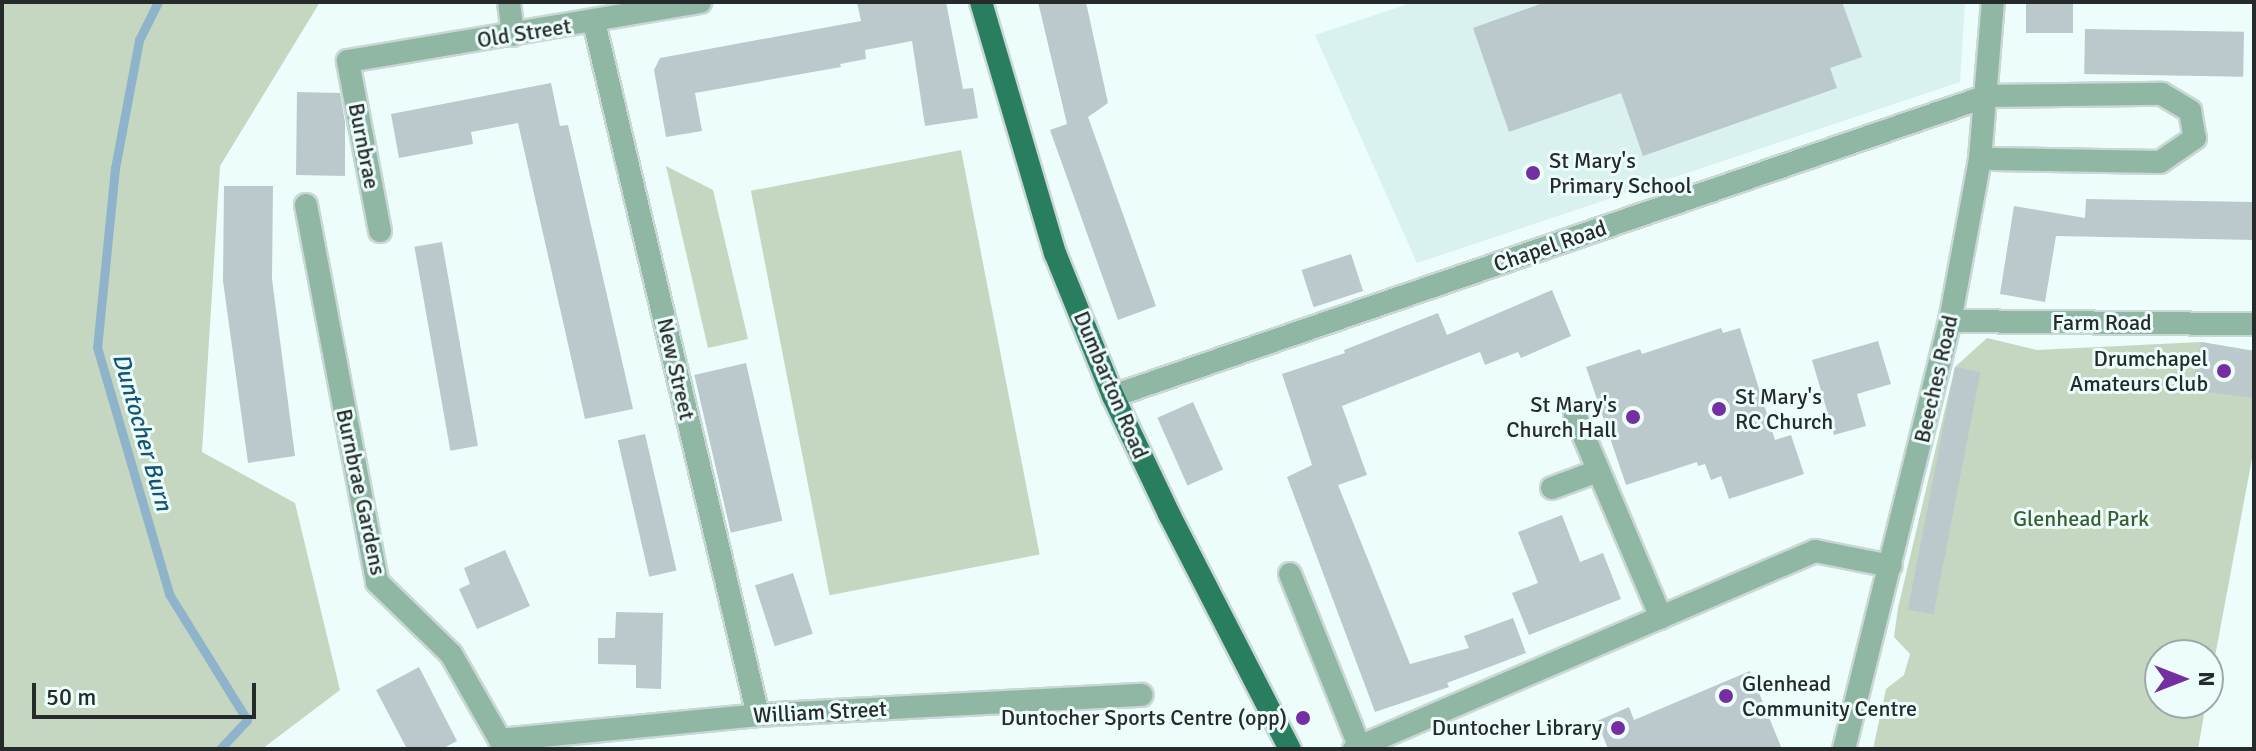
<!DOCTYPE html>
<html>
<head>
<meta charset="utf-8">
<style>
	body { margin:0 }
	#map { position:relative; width:2256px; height:751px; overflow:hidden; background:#edfdfb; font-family:Signika,sans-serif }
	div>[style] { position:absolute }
	.built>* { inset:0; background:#d9f1ef }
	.green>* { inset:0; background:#c5d7c1; transform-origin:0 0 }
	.stream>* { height:9px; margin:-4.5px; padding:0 4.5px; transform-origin:4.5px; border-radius:4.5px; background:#8eb3cb }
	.building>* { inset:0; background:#bbc9cc; transform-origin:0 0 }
	.roads { filter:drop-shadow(2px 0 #c9d7d5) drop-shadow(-2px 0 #c9d7d5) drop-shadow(0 2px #c9d7d5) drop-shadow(0 -2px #c9d7d5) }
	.minor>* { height:22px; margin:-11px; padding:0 11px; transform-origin:11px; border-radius:11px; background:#8fb7a4 }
	.primary>* { height:22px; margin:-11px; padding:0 11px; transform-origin:11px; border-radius:11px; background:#287e5e }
	.dots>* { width:22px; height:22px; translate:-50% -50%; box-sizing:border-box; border:4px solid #edfdfb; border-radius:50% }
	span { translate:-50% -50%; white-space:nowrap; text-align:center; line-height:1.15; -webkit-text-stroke:6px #edfdfb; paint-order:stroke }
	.street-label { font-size:22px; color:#252b2a }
	.poi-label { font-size:22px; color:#252b2a }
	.left { translate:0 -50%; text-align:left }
	.right { translate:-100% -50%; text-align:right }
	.park-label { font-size:22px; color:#395f32 }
	.water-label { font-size:24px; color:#145577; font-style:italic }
	.frame { position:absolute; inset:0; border:4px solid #252b2a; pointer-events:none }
	.north { position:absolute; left:2144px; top:639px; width:80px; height:80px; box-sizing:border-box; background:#edfdfb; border:2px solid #9da9a7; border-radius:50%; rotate:90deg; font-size:22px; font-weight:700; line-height:32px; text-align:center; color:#252b2a }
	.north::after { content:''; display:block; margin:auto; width:28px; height:36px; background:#742fa3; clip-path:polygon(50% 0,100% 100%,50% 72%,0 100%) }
	.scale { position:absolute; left:32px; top:683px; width:224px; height:36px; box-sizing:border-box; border:4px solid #252b2a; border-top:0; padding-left:10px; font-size:24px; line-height:28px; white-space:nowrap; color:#252b2a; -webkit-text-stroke:6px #edfdfb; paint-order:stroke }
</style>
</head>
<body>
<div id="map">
	<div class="built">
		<div style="clip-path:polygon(1414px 2px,1965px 2px,1960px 82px,1417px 263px,1315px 35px)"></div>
	</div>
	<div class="green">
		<div style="clip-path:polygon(2px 2px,320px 2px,220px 166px,202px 452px,295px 503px,340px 690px,262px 749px,2px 749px)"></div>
		<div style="left:961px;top:150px;width:412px;height:214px;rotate:79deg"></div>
		<div style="clip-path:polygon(666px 166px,713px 190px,748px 339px,708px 348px)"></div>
		<div style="clip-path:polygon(1987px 338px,2037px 350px,2201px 342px,2254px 351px,2254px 448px,2208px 694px,2208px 655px,2160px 655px,2160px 703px,2206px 703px,2198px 749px,1873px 749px,1886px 689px,1904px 675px,1910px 654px,1894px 637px,1898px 608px,1955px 367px)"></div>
	</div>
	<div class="stream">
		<div style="left:158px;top:2px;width:42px;rotate:116.6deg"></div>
		<div style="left:139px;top:40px;width:130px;rotate:100.6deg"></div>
		<div style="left:115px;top:168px;width:180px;rotate:95.7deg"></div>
		<div style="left:97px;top:347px;width:257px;rotate:73.7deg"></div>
		<div style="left:169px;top:594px;width:148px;rotate:58.2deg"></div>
		<div style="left:247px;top:720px;width:40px;rotate:133deg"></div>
	</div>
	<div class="building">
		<div style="clip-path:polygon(857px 2px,946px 2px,963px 89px,973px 88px,978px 118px,925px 126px,912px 41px,865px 50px,866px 59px,840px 64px,841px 67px,695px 93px,702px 131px,666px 137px,654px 70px,660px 58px,861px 21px)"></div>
		<div style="clip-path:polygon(1038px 2px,1086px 2px,1108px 103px,1088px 117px,1156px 306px,1118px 320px,1050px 130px,1067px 124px)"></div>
		<div style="clip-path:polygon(1546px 2px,1842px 2px,1862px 57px,1830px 68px,1837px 88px,1643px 156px,1621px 93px,1509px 132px,1473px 28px)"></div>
		<div style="left:2026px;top:2px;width:47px;height:31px"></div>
		<div style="left:2085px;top:29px;width:159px;height:45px;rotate:1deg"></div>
		<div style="clip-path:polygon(551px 83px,560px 126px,568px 125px,633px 409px,585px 419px,518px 123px,471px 132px,473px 144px,399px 158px,391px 114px)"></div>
		<div style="clip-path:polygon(297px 92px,340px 93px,345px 122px,345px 176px,296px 175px)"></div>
		<div style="clip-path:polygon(224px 186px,273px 186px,272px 279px,295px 456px,248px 463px,223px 281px)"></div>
		<div style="clip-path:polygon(2086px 199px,2254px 202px,2254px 240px,2056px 236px,2045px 302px,2000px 294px,2014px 206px,2085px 218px)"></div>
		<div style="left:442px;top:242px;width:207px;height:28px;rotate:80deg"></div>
		<div style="left:1351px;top:254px;width:39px;height:52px;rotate:72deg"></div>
		<div style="clip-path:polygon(1552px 290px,1571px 336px,1521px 358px,1518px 352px,1485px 365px,1480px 352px,1342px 406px,1367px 475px,1338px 485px,1410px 664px,1469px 648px,1464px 636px,1513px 618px,1526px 653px,1447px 683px,1449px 687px,1375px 712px,1287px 477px,1312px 465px,1282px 374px,1345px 353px,1344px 350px,1438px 313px,1447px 335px)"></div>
		<div style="clip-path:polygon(1721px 328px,1723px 333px,1740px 328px,1775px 440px,1791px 435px,1804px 474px,1729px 499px,1721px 476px,1711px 480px,1705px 464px,1698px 466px,1697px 462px,1626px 485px,1586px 367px,1640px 349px,1642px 354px)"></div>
		<div style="clip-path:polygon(1878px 341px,1891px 384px,1857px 394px,1866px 426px,1834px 435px,1812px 360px)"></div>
		<div style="clip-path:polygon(2201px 342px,2254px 351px,2254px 398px,2191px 390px)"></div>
		<div style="left:746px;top:363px;width:162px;height:53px;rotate:77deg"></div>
		<div style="left:1955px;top:367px;width:26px;height:247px;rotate:11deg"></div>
		<div style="left:1193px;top:402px;width:74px;height:39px;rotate:66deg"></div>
		<div style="left:645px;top:434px;width:140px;height:28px;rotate:77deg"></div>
		<div style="clip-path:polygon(1562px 515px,1580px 562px,1603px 553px,1621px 599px,1529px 635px,1512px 593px,1538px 583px,1518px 532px)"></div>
		<div style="clip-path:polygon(505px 550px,530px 606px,477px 629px,459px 589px,470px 584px,464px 568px)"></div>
		<div style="left:793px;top:573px;width:64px;height:40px;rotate:72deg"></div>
		<div style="clip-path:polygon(616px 612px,663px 613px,661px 689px,636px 688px,636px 665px,598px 664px,598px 638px,615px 638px)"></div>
		<div style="clip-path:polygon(419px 667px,457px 741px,442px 749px,407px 749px,376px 690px)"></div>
		<div style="clip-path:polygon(1750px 671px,1782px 749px,1608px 749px,1597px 721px,1629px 707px,1634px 720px)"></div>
	</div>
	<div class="roads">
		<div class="minor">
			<div style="left:509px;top:2px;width:33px;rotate:83deg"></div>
			<div style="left:594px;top:22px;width:712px;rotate:76.69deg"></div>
			<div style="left:306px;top:205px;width:384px;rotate:79.3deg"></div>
			<div style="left:377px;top:582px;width:103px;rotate:44.2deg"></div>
			<div style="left:451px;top:654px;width:99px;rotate:60.3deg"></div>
			<div style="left:380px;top:231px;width:173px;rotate:-100.7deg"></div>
			<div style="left:348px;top:61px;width:357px;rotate:-9.5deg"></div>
			<div style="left:1950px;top:321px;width:304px;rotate:0.6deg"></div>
			<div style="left:1113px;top:396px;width:924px;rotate:-18.94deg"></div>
			<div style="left:1987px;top:96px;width:175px;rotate:-0.7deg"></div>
			<div style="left:2162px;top:94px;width:33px;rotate:31deg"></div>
			<div style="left:2190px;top:111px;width:27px;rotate:80deg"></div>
			<div style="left:2195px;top:138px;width:42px;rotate:145.6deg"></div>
			<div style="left:2160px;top:162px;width:180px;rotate:-179deg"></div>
			<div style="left:1575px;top:415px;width:220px;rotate:67deg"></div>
			<div style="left:1552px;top:488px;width:49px;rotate:-20.3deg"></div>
			<div style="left:1290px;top:574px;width:185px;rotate:68.1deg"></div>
			<div style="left:500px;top:740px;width:259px;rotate:-5.5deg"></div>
			<div style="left:758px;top:715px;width:384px;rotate:-3deg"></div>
			<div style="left:1354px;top:749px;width:502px;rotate:-23.24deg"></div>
			<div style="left:1815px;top:551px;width:77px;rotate:11.2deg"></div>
			<div style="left:1844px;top:749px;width:441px;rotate:-76.1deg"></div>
			<div style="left:1950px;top:321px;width:165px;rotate:-79.5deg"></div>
			<div style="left:1980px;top:159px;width:158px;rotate:-85.3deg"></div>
		</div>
		<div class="primary">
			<div style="left:981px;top:2px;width:262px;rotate:73.6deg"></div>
			<div style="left:1055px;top:253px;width:154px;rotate:67.9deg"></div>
			<div style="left:1113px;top:396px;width:131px;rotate:64.6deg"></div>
			<div style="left:1169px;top:514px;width:264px;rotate:62.8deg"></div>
		</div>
	</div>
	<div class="dots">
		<div style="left:1533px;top:173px;background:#742fa3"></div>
		<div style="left:2224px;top:371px;background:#742fa3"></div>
		<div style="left:1719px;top:409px;background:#742fa3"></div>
		<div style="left:1633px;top:417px;background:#742fa3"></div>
		<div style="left:1726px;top:696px;background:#742fa3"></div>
		<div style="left:1303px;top:718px;background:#742fa3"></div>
		<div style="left:1618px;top:728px;background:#742fa3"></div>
	</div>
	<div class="street-label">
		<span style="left:524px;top:33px;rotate:-9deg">Old Street</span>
		<span style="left:364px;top:146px;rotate:79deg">Burnbrae</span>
		<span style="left:1550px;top:246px;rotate:-19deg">Chapel Road</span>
		<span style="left:2102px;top:323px">Farm Road</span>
		<span style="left:676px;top:369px;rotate:77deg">New Street</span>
		<span style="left:1936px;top:379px;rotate:-77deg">Beeches Road</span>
		<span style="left:1111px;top:385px;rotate:67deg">Dumbarton Road</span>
		<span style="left:361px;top:492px;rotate:78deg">Burnbrae Gardens</span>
		<span style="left:820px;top:712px;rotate:-3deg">William Street</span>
	</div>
	<div class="poi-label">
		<span class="left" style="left:1549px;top:173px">St Mary's<br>Primary School</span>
		<span class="right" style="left:2208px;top:371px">Drumchapel<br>Amateurs Club</span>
		<span class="left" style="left:1735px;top:409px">St Mary's<br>RC Church</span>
		<span class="right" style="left:1617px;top:417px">St Mary's<br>Church Hall</span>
		<span class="left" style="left:1742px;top:696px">Glenhead<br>Community Centre</span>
		<span class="right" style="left:1287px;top:718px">Duntocher Sports Centre (opp)</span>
		<span class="right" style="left:1602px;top:728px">Duntocher Library</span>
	</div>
	<div class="park-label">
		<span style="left:2081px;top:519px">Glenhead Park</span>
	</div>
	<div class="water-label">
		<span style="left:142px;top:432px;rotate:74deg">Duntocher Burn</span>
	</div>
	<div class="frame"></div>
	<div class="north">N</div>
	<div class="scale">50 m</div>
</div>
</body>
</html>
